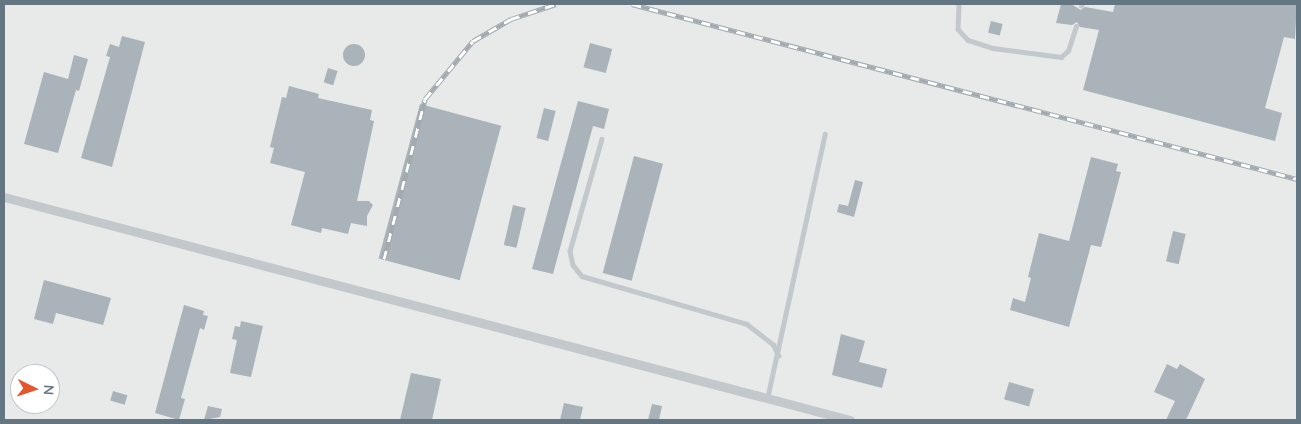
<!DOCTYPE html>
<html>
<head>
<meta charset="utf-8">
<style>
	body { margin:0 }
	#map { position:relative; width:1301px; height:424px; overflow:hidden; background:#fafaf8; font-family:Quicksand,sans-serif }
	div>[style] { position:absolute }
	.built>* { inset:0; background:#e8e9e9 }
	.building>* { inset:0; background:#aab3b9; transform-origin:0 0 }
	.round { border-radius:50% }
	.lane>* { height:4.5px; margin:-2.25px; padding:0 2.25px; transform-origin:2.25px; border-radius:2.25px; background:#c3c8cc }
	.street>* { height:9px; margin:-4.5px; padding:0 4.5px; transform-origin:4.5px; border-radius:4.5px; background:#c3c8cc }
	.rail>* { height:5px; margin-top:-2.5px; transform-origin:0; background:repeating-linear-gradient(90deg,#fff 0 9px,#a2aab0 0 18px); box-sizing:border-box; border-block:1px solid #a2aab0 }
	span { translate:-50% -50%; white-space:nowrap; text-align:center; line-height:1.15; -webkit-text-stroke:5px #fff; paint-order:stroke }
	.frame { position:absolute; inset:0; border:5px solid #657683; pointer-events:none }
	.north { position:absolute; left:10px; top:364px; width:50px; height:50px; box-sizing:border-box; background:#fff; border:1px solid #c1c8cd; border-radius:50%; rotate:94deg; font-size:14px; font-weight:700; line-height:20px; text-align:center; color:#657683 }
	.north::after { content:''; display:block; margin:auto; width:18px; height:22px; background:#e4572e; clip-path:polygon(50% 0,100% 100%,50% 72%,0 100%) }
</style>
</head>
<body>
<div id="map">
	<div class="built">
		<div style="clip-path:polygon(evenodd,4px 4px,1297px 4px,1297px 420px,4px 420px,4px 4px,20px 374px,50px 374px,50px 404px,20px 404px,20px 374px)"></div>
	</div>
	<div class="building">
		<div style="clip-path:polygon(1061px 4px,1071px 4px,1081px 10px,1085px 7px,1113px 12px,1115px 4px,1297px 4px,1295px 39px,1284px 37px,1265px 108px,1282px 113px,1275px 141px,1083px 90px,1099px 30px,1080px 27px,1077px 22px,1072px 25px,1056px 23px)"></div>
		<div style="left:991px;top:21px;width:12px;height:12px;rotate:14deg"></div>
		<div style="clip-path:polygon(122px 36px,145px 42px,112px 167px,81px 158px,110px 57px,106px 56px,110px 44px,119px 47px)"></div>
		<div style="left:590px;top:43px;width:23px;height:25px;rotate:15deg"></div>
		<div class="round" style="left:343px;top:44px;width:22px;height:22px"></div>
		<div style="clip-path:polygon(74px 55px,88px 59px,79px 91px,76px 90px,58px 153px,24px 144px,44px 72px,68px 79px)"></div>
		<div style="left:328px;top:68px;width:10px;height:15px;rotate:17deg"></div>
		<div style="clip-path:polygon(289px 86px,319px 94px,318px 98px,372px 110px,370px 120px,374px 121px,357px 201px,369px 201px,373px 205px,367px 216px,367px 226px,351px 223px,348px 234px,322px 228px,321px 233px,291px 225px,305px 172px,270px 163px,274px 148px,270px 147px,282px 97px,286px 98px)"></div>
		<div style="clip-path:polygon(578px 101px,609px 109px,604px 129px,593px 126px,553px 274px,532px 269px)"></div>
		<div style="left:420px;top:104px;width:84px;height:160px;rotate:15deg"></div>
		<div style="left:544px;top:108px;width:12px;height:31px;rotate:14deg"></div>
		<div style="left:634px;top:156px;width:30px;height:121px;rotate:15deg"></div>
		<div style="clip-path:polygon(1091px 157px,1118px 164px,1116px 171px,1121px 172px,1101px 247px,1091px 245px,1069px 327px,1010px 310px,1013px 298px,1025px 302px,1031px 278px,1028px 277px,1039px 233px,1069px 241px)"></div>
		<div style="clip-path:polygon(855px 180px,863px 182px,854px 217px,837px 212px,839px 204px,848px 206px)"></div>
		<div style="left:513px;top:205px;width:13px;height:41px;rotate:13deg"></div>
		<div style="left:1173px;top:231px;width:13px;height:31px;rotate:13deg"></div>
		<div style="clip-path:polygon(44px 280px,111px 298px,103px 325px,56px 313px,53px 324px,34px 319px)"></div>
		<div style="clip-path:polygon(184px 305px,204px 311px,203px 315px,208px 316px,204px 330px,200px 328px,181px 398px,185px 399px,179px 420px,155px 413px)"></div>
		<div style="clip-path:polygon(241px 321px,263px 326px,251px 377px,230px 373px,237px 340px,232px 339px,235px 326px,240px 327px)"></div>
		<div style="clip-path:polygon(841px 334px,865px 341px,859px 362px,887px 369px,882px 388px,832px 375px)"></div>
		<div style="clip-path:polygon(1167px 364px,1177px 369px,1180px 364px,1205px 379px,1186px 420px,1166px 420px,1175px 401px,1154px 392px)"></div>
		<div style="clip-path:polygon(411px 373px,441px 379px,432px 420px,400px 420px)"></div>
		<div style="left:1009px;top:382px;width:26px;height:18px;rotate:16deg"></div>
		<div style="left:113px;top:391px;width:15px;height:10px;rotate:16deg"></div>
		<div style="clip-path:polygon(564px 403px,583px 407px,580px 420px,560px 420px)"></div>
		<div style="clip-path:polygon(652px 404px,662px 406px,659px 420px,648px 420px)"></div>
		<div style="clip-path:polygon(208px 406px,222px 409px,220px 417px,204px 420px)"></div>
	</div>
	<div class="lane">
		<div style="left:959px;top:4px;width:25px;rotate:92deg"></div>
		<div style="left:958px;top:29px;width:15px;rotate:48deg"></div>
		<div style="left:968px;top:40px;width:26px;rotate:18deg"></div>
		<div style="left:993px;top:48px;width:69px;rotate:7.5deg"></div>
		<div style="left:1061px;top:57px;width:9px;rotate:-41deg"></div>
		<div style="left:1068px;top:51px;width:26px;rotate:-72deg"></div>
		<div style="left:1081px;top:6px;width:2px;rotate:-63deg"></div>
		<div style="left:602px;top:139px;width:116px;rotate:105.9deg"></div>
		<div style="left:570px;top:251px;width:14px;rotate:78deg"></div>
		<div style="left:573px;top:265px;width:14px;rotate:51deg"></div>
		<div style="left:582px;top:276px;width:172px;rotate:16.2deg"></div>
		<div style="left:747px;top:324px;width:33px;rotate:38deg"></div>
		<div style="left:773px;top:344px;width:13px;rotate:63deg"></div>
		<div style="left:767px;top:399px;width:271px;rotate:-77.7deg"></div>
	</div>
	<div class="street">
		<div style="left:4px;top:197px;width:875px;rotate:14.77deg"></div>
	</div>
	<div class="rail">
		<div style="left:632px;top:4px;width:688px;rotate:14.74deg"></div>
		<div style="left:384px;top:259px;width:165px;rotate:-75.6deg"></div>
		<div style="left:425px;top:99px;width:75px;rotate:-50.4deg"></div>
		<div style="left:473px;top:41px;width:44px;rotate:-30.1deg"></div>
		<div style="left:511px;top:19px;width:47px;rotate:-18.4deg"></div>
	</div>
	<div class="frame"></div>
	<div class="north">N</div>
</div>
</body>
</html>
